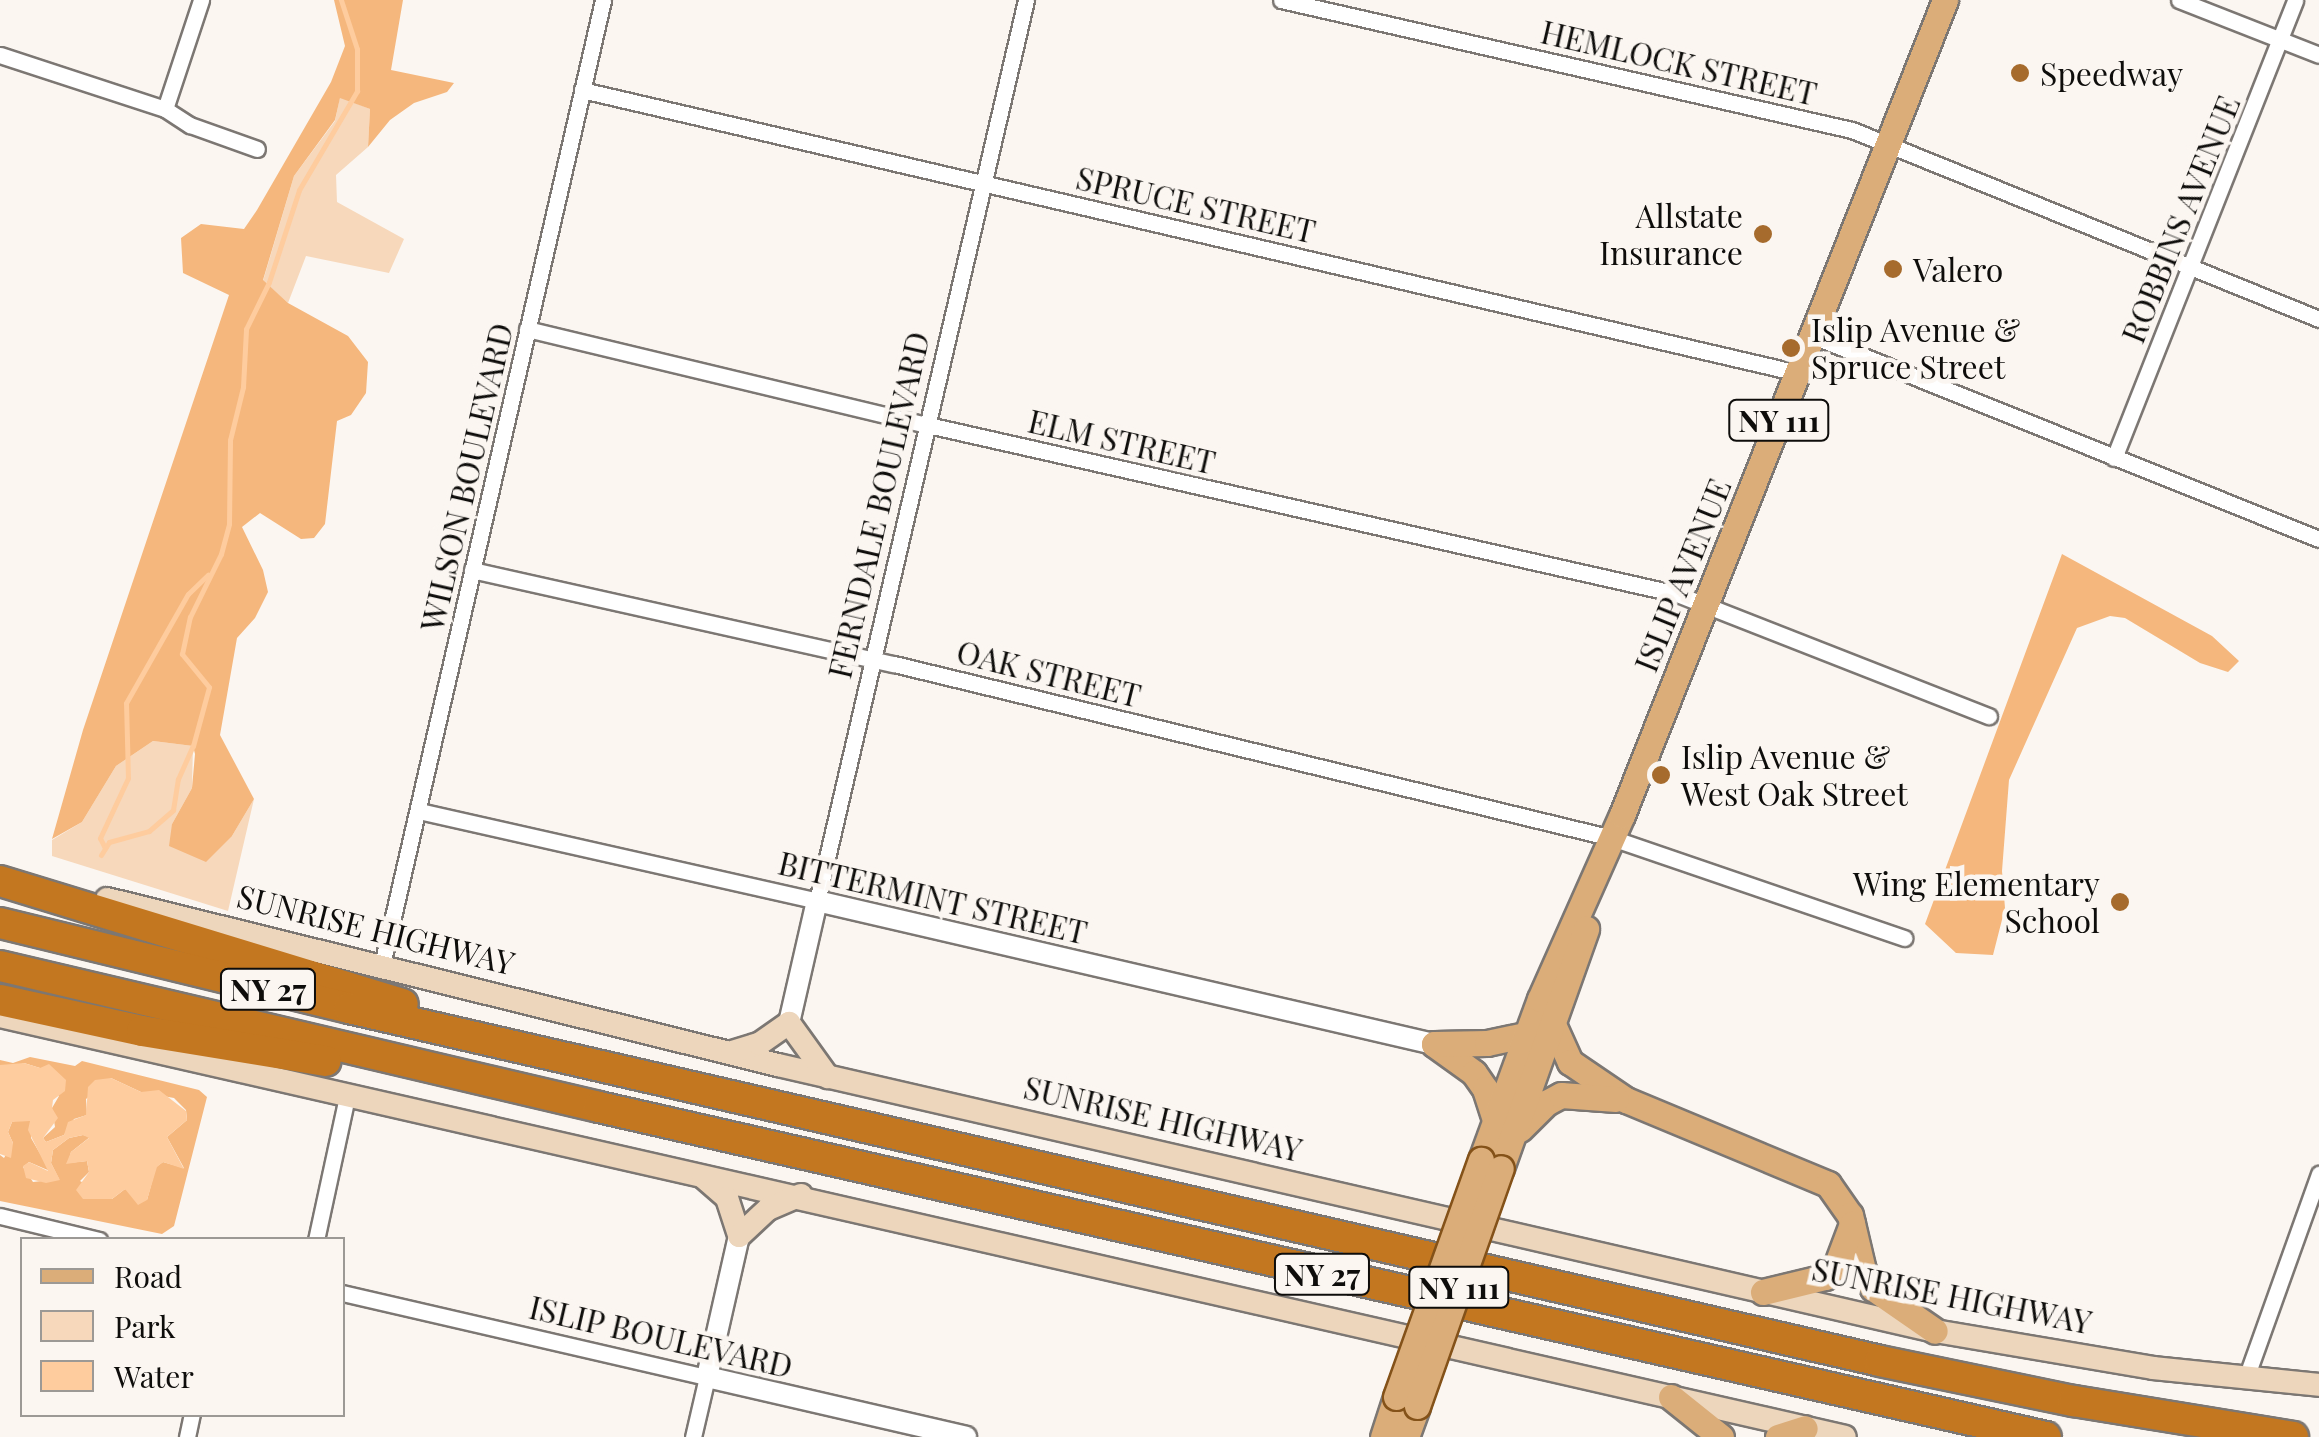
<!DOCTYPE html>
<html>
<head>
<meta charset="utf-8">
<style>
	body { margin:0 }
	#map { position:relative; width:2319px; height:1437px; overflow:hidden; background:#fbf6f1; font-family:"Playfair Display",serif }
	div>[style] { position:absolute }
	.green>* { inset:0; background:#f7d8bb }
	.forest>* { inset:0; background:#f5b77d }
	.water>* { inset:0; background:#fecc9e }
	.stream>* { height:5px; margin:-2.5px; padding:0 2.5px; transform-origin:2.5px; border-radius:2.5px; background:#fecc9e }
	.roads { filter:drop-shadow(2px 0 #7c7773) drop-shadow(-2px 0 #7c7773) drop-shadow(0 2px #7c7773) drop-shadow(0 -2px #7c7773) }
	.minor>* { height:15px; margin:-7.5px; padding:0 7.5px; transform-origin:7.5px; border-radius:7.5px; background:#fff }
	.tertiary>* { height:20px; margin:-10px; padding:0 10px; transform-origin:10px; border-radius:10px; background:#fff }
	.secondary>* { height:22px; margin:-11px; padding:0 11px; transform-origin:11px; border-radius:11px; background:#edd6bc }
	.primary>* { height:25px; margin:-12.5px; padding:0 12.5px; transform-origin:12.5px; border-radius:12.5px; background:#dbad79 }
	.motorway>* { height:30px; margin:-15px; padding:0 15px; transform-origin:15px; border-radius:15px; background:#c37720 }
	.bridges { filter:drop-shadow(2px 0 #845219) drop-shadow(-2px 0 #845219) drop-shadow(0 2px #845219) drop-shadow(0 -2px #845219) }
	.primary-bridge>* { height:25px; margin:-12.5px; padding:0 12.5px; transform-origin:12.5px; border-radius:12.5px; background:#dbad79 }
	.dots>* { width:28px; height:28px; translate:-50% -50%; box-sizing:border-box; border:5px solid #fbf6f1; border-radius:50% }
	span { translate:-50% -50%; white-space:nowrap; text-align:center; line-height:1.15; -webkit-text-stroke:9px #fbf6f1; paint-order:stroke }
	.shield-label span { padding:2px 8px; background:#fbf6f1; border:2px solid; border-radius:8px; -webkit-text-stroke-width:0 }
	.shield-label { font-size:30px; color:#0e0d0b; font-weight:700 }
	.street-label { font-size:32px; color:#0e0d0b }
	.poi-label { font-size:32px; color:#0e0d0b }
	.left { translate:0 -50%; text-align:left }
	.right { translate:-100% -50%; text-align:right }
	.legend { position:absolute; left:20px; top:1237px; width:325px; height:180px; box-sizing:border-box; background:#fbf6f1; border:2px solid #9c9995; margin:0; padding:12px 18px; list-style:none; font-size:30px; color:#0e0d0b }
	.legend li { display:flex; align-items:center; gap:20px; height:50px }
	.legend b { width:50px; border:2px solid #9c9995 }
</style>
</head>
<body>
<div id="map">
	<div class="green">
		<div style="clip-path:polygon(340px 97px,370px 109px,368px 147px,336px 175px,337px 202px,404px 239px,389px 273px,306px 256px,288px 303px,263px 281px,294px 176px,335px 121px)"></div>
		<div style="clip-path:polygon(153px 741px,193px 746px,192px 788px,172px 824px,232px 836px,254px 799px,228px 911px,52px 856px,52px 840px,82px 822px,116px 766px)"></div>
	</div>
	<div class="forest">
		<div style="clip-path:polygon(334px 0,403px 0,391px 70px,454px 83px,447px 92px,414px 103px,390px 120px,368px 147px,370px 109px,340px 98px,335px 120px,294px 176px,263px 280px,288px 303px,348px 336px,368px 362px,366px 393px,351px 415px,337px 421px,325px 524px,314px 538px,301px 539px,260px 513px,242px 527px,263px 570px,268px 592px,255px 618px,237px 638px,220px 735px,254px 799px,232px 836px,206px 862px,169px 846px,172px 824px,192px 788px,195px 754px,193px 746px,153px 741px,116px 766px,82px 822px,52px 839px,83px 730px,229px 295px,183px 273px,181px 238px,201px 224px,244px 229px,257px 210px,331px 82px,345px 46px)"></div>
		<div style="clip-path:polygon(2062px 554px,2212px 636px,2239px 661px,2228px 672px,2200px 663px,2125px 618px,2110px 616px,2077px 628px,2009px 780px,2002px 871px,2005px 908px,1993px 955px,1956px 953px,1925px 924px)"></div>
		<div style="clip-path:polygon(30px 1057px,75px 1066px,82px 1061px,199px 1090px,207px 1097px,174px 1226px,162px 1234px,0 1201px,0 1155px,4px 1158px,13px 1143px,8px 1132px,12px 1122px,23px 1118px,31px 1121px,31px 1138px,50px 1171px,29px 1162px,23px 1167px,33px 1182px,59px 1179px,51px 1163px,53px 1150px,69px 1138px,83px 1135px,90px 1137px,71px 1152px,68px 1163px,87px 1161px,89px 1172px,80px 1181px,112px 1199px,125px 1189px,147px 1200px,156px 1167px,163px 1162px,184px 1168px,167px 1137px,187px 1120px,186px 1110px,174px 1098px,141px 1092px,111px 1078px,86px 1099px,87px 1115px,74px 1119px,64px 1135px,46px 1142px,43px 1138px,55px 1127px,52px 1108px,59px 1096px,40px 1068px,24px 1063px,11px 1068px,0 1065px,0 1060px,13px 1063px)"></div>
	</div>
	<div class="water">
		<div style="clip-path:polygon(24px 1063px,40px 1068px,49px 1064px,66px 1080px,65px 1091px,53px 1100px,52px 1108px,58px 1118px,43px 1138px,46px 1142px,64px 1135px,68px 1122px,86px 1115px,88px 1087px,95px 1080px,111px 1078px,141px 1092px,159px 1090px,186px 1111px,187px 1120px,167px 1137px,184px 1169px,163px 1162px,157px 1167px,147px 1200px,138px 1205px,125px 1189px,112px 1199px,83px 1199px,76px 1190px,89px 1172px,87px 1161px,66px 1164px,71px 1152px,89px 1138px,83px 1135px,69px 1138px,53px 1150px,51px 1163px,60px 1180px,46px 1183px,26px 1178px,23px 1166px,29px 1162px,48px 1171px,28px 1130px,30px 1121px,12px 1122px,8px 1132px,13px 1143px,11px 1158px,0 1154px,0 1065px)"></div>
	</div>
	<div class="stream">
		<div style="left:105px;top:848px;width:11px;rotate:-117deg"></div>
		<div style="left:100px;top:838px;width:66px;rotate:-65deg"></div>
		<div style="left:128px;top:778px;width:75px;rotate:-91.5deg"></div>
		<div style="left:126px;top:703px;width:125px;rotate:-60.4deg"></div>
		<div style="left:188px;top:594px;width:28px;rotate:-44deg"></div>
		<div style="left:101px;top:855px;width:15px;rotate:-58deg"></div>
		<div style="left:109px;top:842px;width:41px;rotate:-15.4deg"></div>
		<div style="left:149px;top:831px;width:32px;rotate:-41deg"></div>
		<div style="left:173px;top:810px;width:31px;rotate:-81deg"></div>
		<div style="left:178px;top:779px;width:36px;rotate:-66deg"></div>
		<div style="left:193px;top:746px;width:61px;rotate:-74.8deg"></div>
		<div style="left:209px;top:687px;width:43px;rotate:-129.3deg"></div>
		<div style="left:182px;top:654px;width:38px;rotate:-78deg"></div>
		<div style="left:190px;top:617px;width:70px;rotate:-63.8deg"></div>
		<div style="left:221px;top:554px;width:31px;rotate:-75deg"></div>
		<div style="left:229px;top:524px;width:84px;rotate:-89.3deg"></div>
		<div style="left:230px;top:440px;width:55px;rotate:-76.2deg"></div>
		<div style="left:243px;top:387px;width:58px;rotate:-87deg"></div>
		<div style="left:246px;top:329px;width:52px;rotate:-63.9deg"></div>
		<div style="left:269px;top:282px;width:97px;rotate:-71.9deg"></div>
		<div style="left:299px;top:190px;width:115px;rotate:-59.6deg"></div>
		<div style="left:357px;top:91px;width:42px;rotate:-90deg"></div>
		<div style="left:357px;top:49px;width:52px;rotate:-108.1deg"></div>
	</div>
	<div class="roads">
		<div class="minor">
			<div style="left:1281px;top:0;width:586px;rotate:12.83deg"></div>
			<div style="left:1852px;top:130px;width:504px;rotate:22.03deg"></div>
			<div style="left:2179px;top:0;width:150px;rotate:21.4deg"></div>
			<div style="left:0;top:55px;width:174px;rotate:18.1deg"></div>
			<div style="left:165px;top:109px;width:30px;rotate:33deg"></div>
			<div style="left:190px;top:125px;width:71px;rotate:19.7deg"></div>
			<div style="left:582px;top:90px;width:1248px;rotate:13.1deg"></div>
			<div style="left:165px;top:109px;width:115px;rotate:-71.7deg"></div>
			<div style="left:527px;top:329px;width:412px;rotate:13.5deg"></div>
			<div style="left:928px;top:425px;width:768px;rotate:12.71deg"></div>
			<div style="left:1677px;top:594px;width:335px;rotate:21.4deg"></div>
			<div style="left:1813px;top:336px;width:545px;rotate:21.86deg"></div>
			<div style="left:2114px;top:458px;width:492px;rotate:-68.4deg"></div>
			<div style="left:472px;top:570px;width:432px;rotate:12.6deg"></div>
			<div style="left:894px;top:664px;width:739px;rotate:13.62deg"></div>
			<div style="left:1612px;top:838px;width:309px;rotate:18.9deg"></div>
			<div style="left:419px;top:811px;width:408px;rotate:12.7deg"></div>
			<div style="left:817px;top:901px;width:925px;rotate:-76.94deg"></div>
			<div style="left:382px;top:965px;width:990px;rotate:-77.1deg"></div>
			<div style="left:0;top:1216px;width:102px;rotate:13.6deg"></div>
			<div style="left:316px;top:1240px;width:146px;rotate:-77.8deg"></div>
			<div style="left:342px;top:1293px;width:375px;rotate:13deg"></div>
			<div style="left:707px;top:1377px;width:62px;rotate:103.1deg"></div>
			<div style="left:2246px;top:1378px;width:217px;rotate:-70.3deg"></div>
			<div style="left:187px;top:1437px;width:24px;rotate:-78deg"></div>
		</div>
		<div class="tertiary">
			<div style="left:789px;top:1023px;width:125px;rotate:-77.1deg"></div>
			<div style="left:817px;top:901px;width:633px;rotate:13.05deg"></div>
			<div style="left:739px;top:1236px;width:145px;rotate:102.8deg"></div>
			<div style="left:707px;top:1377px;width:266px;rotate:13deg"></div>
		</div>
		<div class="secondary">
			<div style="left:107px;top:899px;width:691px;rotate:13.9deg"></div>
			<div style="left:778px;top:1065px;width:1187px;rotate:12.95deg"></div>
			<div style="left:1935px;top:1331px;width:221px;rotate:9.6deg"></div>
			<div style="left:2153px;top:1368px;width:167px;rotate:5.8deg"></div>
			<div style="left:0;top:1016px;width:1892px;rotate:12.85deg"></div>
			<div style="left:732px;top:1052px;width:28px;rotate:-17deg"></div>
			<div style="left:759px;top:1044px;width:37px;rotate:-35deg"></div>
			<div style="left:789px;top:1023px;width:67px;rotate:54.2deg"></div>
			<div style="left:703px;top:1177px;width:32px;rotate:41deg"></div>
			<div style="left:727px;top:1198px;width:40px;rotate:72deg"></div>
			<div style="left:739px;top:1236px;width:40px;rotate:-43deg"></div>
			<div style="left:768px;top:1209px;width:36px;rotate:-23deg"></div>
		</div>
		<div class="primary">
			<div style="left:1552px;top:1022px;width:44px;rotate:65.8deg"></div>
			<div style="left:1570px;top:1062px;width:68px;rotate:34.2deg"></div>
			<div style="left:1626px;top:1100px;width:219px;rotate:22.6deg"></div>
			<div style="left:1828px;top:1184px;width:38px;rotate:55deg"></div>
			<div style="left:1850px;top:1215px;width:57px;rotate:76.7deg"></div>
			<div style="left:1863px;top:1270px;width:21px;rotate:61deg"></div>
			<div style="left:1873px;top:1288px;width:75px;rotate:34.7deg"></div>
			<div style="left:1434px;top:1044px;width:49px;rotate:35.9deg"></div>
			<div style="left:1474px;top:1073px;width:19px;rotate:55deg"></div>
			<div style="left:1485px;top:1089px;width:33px;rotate:72deg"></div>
			<div style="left:1434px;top:1044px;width:53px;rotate:-1.1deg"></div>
			<div style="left:1487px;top:1043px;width:39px;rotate:-12deg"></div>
			<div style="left:1520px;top:1129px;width:37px;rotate:-45deg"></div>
			<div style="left:1546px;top:1103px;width:17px;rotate:-28deg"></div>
			<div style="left:1561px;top:1095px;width:55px;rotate:4.2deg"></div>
			<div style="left:1481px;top:1160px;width:171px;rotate:-69.9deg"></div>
			<div style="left:1540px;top:999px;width:201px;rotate:-66deg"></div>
			<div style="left:1622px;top:815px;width:877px;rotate:-68.38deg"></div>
			<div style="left:1501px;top:1168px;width:254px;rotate:-70.4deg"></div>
			<div style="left:1763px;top:1292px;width:64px;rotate:-13.6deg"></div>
			<div style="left:1825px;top:1277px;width:18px;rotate:-47deg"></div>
			<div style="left:1837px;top:1264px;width:43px;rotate:-69.4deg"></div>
			<div style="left:1671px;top:1397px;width:64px;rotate:38.7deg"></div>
			<div style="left:1383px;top:1437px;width:42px;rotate:-72deg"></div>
			<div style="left:1406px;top:1437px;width:33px;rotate:-70deg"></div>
			<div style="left:1778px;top:1437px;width:28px;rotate:-18deg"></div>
		</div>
		<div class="motorway">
			<div style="left:0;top:881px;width:421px;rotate:17deg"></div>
			<div style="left:0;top:923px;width:359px;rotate:13.7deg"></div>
			<div style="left:349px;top:1008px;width:1571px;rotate:12.98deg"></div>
			<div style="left:1880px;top:1361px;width:198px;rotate:11.7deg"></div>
			<div style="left:2074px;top:1401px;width:222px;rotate:9.3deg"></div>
			<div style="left:0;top:966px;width:615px;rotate:13.25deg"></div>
			<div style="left:599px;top:1107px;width:1484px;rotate:12.85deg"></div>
			<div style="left:0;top:1000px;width:145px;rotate:12.3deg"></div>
			<div style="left:142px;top:1031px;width:186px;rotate:9.3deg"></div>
		</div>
	</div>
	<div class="bridges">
		<div class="primary-bridge">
			<div style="left:1396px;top:1397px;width:252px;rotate:-70.3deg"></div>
			<div style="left:1417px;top:1406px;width:252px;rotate:-70.6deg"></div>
		</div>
	</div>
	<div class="dots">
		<div style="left:2020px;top:73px;background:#a66b2d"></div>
		<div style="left:1763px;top:234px;background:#a66b2d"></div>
		<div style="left:1893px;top:269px;background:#a66b2d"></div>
		<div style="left:1791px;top:348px;background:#a66b2d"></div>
		<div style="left:1661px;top:775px;background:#a66b2d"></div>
		<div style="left:2120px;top:902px;background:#a66b2d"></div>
	</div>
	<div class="shield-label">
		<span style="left:1779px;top:420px">NY 111</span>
		<span style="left:268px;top:989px">NY 27</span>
		<span style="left:1322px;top:1274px">NY 27</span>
		<span style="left:1459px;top:1287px">NY 111</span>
	</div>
	<div class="street-label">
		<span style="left:1679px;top:62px;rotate:13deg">HEMLOCK STREET</span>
		<span style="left:1196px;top:204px;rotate:13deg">SPRUCE STREET</span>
		<span style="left:2180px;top:219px;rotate:-68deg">ROBBINS AVENUE</span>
		<span style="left:1122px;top:441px;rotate:13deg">ELM STREET</span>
		<span style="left:466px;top:477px;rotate:-77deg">WILSON BOULEVARD</span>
		<span style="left:878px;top:505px;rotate:-77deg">FERNDALE BOULEVARD</span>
		<span style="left:1682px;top:575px;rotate:-68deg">ISLIP AVENUE</span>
		<span style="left:1049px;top:673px;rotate:14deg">OAK STREET</span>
		<span style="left:933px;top:897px;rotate:13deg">BITTERMINT STREET</span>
		<span style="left:376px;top:929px;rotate:14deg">SUNRISE HIGHWAY</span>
		<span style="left:1163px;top:1118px;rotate:13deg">SUNRISE HIGHWAY</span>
		<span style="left:1952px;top:1295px;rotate:11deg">SUNRISE HIGHWAY</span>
		<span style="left:661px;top:1336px;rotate:13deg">ISLIP BOULEVARD</span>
	</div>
	<div class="poi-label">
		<span class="left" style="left:2040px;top:73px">Speedway</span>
		<span class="right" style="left:1743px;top:234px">Allstate<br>Insurance</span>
		<span class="left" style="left:1913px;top:269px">Valero</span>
		<span class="left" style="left:1811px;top:348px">Islip Avenue &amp;<br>Spruce Street</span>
		<span class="left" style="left:1681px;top:775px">Islip Avenue &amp;<br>West Oak Street</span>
		<span class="right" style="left:2100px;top:902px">Wing Elementary<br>School</span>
	</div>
	<ul class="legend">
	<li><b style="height:12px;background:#dbad79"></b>Road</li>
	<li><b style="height:28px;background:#f7d8bb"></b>Park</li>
	<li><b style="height:28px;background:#fecc9e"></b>Water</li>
	</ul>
</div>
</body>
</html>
